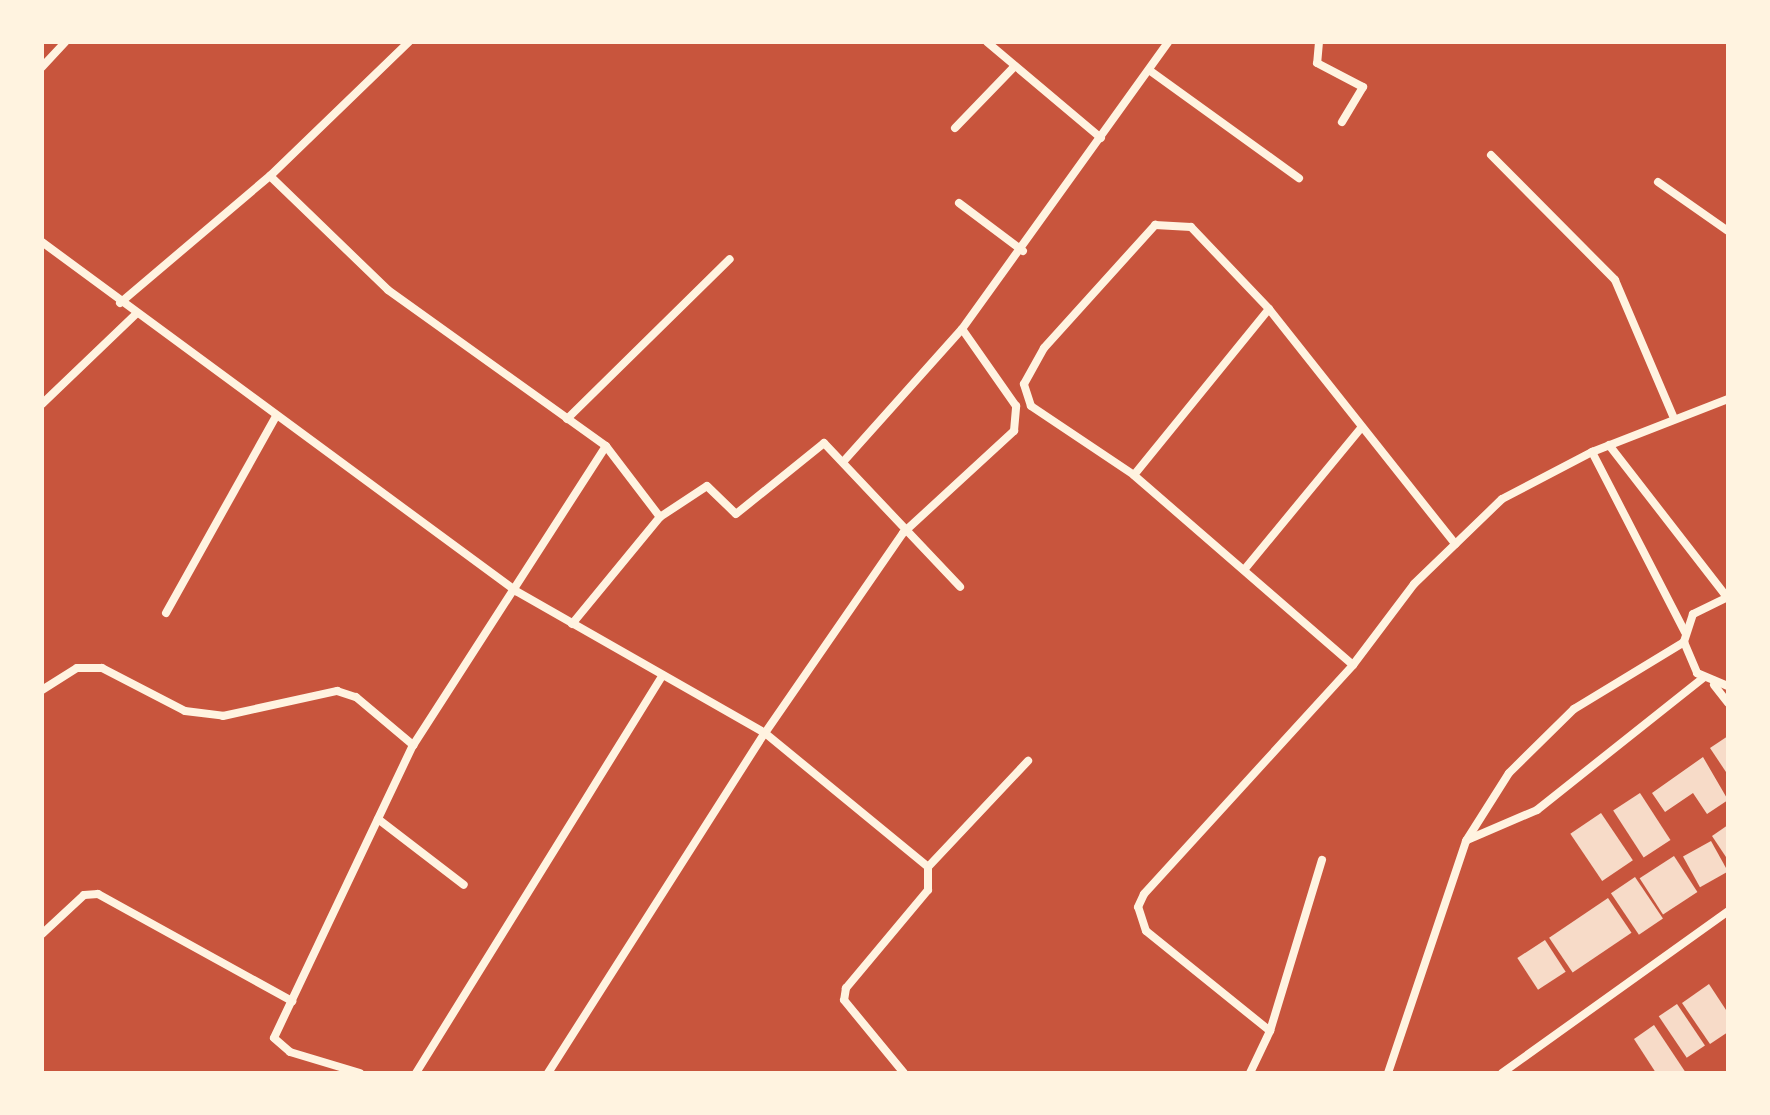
<!DOCTYPE html>
<html>
<head>
<meta charset="utf-8">
<style>
	body { margin:0 }
	#map { position:relative; width:1770px; height:1115px; overflow:hidden; background:#c8553d; font-family:Merriweather,serif }
	div>[style] { position:absolute }
	.building>* { inset:0; background:#f7dbc8; transform-origin:0 0 }
	.minor>* { height:8px; margin:-4px; padding:0 4px; transform-origin:4px; border-radius:4px; background:#fff3e0 }
	span { translate:-50% -50%; white-space:nowrap; text-align:center; line-height:1.15; -webkit-text-stroke:6px #fff3e0; paint-order:stroke }
	.frame { position:absolute; inset:0; border:44px solid #fff3e0; pointer-events:none }
</style>
</head>
<body>
<div id="map">
	<div class="building">
		<div style="clip-path:polygon(1728px 736px,1728px 775px,1710px 748px)"></div>
		<div style="clip-path:polygon(1703px 757px,1728px 800px,1707px 814px,1693px 793px,1665px 812px,1652px 793px)"></div>
		<div style="left:1640px;top:793px;width:56px;height:32px;rotate:57deg"></div>
		<div style="left:1601px;top:813px;width:57px;height:37px;rotate:56deg"></div>
		<div style="clip-path:polygon(1728px 825px,1728px 860px,1712px 836px)"></div>
		<div style="left:1711px;top:841px;width:35px;height:32px;rotate:61deg"></div>
		<div style="left:1674px;top:856px;width:43px;height:41px;rotate:57deg"></div>
		<div style="left:1635px;top:877px;width:50px;height:29px;rotate:56deg"></div>
		<div style="left:1608px;top:898px;width:42px;height:71px;rotate:56deg"></div>
		<div style="left:1545px;top:940px;width:38px;height:33px;rotate:57deg"></div>
		<div style="clip-path:polygon(1709px 984px,1728px 1013px,1728px 1032px,1710px 1044px,1682px 1003px)"></div>
		<div style="left:1677px;top:1004px;width:50px;height:22px;rotate:56deg"></div>
		<div style="clip-path:polygon(1654px 1025px,1686px 1073px,1656px 1073px,1634px 1039px)"></div>
	</div>
	<div class="minor">
		<div style="left:987px;top:42px;width:149px;rotate:40.1deg"></div>
		<div style="left:1319px;top:42px;width:21px;rotate:95deg"></div>
		<div style="left:1317px;top:63px;width:52px;rotate:27.6deg"></div>
		<div style="left:1363px;top:87px;width:41px;rotate:121deg"></div>
		<div style="left:42px;top:67px;width:34px;rotate:-47deg"></div>
		<div style="left:1149px;top:70px;width:185px;rotate:35.8deg"></div>
		<div style="left:955px;top:128px;width:85px;rotate:-46deg"></div>
		<div style="left:1491px;top:155px;width:176px;rotate:45.2deg"></div>
		<div style="left:1615px;top:280px;width:150px;rotate:66.9deg"></div>
		<div style="left:270px;top:176px;width:193px;rotate:-44deg"></div>
		<div style="left:1658px;top:182px;width:85px;rotate:35deg"></div>
		<div style="left:959px;top:203px;width:80px;rotate:36.9deg"></div>
		<div style="left:42px;top:242px;width:589px;rotate:36.36deg"></div>
		<div style="left:516px;top:591px;width:287px;rotate:29.7deg"></div>
		<div style="left:765px;top:733px;width:211px;rotate:39.4deg"></div>
		<div style="left:928px;top:867px;width:23px;rotate:90deg"></div>
		<div style="left:928px;top:890px;width:128px;rotate:129.9deg"></div>
		<div style="left:846px;top:988px;width:12px;rotate:99deg"></div>
		<div style="left:844px;top:1000px;width:94px;rotate:50.6deg"></div>
		<div style="left:120px;top:303px;width:197px;rotate:-40.3deg"></div>
		<div style="left:270px;top:176px;width:164px;rotate:44deg"></div>
		<div style="left:388px;top:290px;width:268px;rotate:35.6deg"></div>
		<div style="left:606px;top:446px;width:356px;rotate:122.8deg"></div>
		<div style="left:413px;top:745px;width:324px;rotate:115.4deg"></div>
		<div style="left:274px;top:1038px;width:21px;rotate:41deg"></div>
		<div style="left:290px;top:1052px;width:73px;rotate:16.7deg"></div>
		<div style="left:962px;top:329px;width:353px;rotate:-54.3deg"></div>
		<div style="left:42px;top:404px;width:130px;rotate:-43.8deg"></div>
		<div style="left:567px;top:419px;width:228px;rotate:-44.5deg"></div>
		<div style="left:1609px;top:445px;width:192px;rotate:52.2deg"></div>
		<div style="left:1592px;top:452px;width:203px;rotate:62.7deg"></div>
		<div style="left:1134px;top:475px;width:214px;rotate:-50.9deg"></div>
		<div style="left:660px;top:517px;width:56px;rotate:-33.4deg"></div>
		<div style="left:707px;top:486px;width:40px;rotate:44deg"></div>
		<div style="left:736px;top:514px;width:113px;rotate:-38.9deg"></div>
		<div style="left:824px;top:443px;width:198px;rotate:46.6deg"></div>
		<div style="left:1244px;top:570px;width:185px;rotate:-50.5deg"></div>
		<div style="left:1728px;top:597px;width:39px;rotate:154deg"></div>
		<div style="left:1693px;top:614px;width:29px;rotate:108deg"></div>
		<div style="left:1684px;top:642px;width:34px;rotate:67deg"></div>
		<div style="left:1697px;top:673px;width:34px;rotate:23deg"></div>
		<div style="left:166px;top:613px;width:226px;rotate:-60.8deg"></div>
		<div style="left:572px;top:624px;width:139px;rotate:-50.6deg"></div>
		<div style="left:660px;top:517px;width:89px;rotate:-127.3deg"></div>
		<div style="left:1353px;top:665px;width:290px;rotate:-139.1deg"></div>
		<div style="left:1134px;top:475px;width:124px;rotate:-146.2deg"></div>
		<div style="left:1031px;top:406px;width:23px;rotate:-108deg"></div>
		<div style="left:1024px;top:384px;width:41px;rotate:-60.9deg"></div>
		<div style="left:1044px;top:348px;width:166px;rotate:-47.9deg"></div>
		<div style="left:1155px;top:225px;width:36px;rotate:3deg"></div>
		<div style="left:1191px;top:227px;width:113px;rotate:46.4deg"></div>
		<div style="left:1269px;top:309px;width:300px;rotate:51.6deg"></div>
		<div style="left:1714px;top:685px;width:23px;rotate:52deg"></div>
		<div style="left:42px;top:690px;width:41px;rotate:-32.2deg"></div>
		<div style="left:77px;top:668px;width:25px"></div>
		<div style="left:102px;top:668px;width:93px;rotate:27.4deg"></div>
		<div style="left:185px;top:711px;width:38px;rotate:7deg"></div>
		<div style="left:223px;top:716px;width:117px;rotate:-12.4deg"></div>
		<div style="left:337px;top:691px;width:20px;rotate:18deg"></div>
		<div style="left:356px;top:697px;width:75px;rotate:40.1deg"></div>
		<div style="left:378px;top:819px;width:108px;rotate:37.5deg"></div>
		<div style="left:1467px;top:840px;width:76px;rotate:-23.2deg"></div>
		<div style="left:1537px;top:810px;width:212px;rotate:-38.5deg"></div>
		<div style="left:928px;top:867px;width:146px;rotate:-46.7deg"></div>
		<div style="left:42px;top:934px;width:57px;rotate:-42.9deg"></div>
		<div style="left:84px;top:895px;width:14px;rotate:-4deg"></div>
		<div style="left:98px;top:894px;width:222px;rotate:28.9deg"></div>
		<div style="left:1270px;top:1031px;width:179px;rotate:-73.1deg"></div>
		<div style="left:416px;top:1073px;width:468px;rotate:-58.2deg"></div>
		<div style="left:548px;top:1073px;width:403px;rotate:-57.5deg"></div>
		<div style="left:765px;top:733px;width:243px;rotate:-55.4deg"></div>
		<div style="left:903px;top:533px;width:151px;rotate:-42.6deg"></div>
		<div style="left:1014px;top:431px;width:25px;rotate:-85deg"></div>
		<div style="left:1016px;top:406px;width:94px;rotate:-125deg"></div>
		<div style="left:962px;top:329px;width:178px;rotate:131.8deg"></div>
		<div style="left:1250px;top:1073px;width:47px;rotate:-64.5deg"></div>
		<div style="left:1270px;top:1031px;width:159px;rotate:-141.1deg"></div>
		<div style="left:1146px;top:931px;width:25px;rotate:-108deg"></div>
		<div style="left:1138px;top:907px;width:14px;rotate:-65deg"></div>
		<div style="left:1144px;top:894px;width:310px;rotate:-47.6deg"></div>
		<div style="left:1353px;top:665px;width:101px;rotate:-53deg"></div>
		<div style="left:1414px;top:584px;width:122px;rotate:-44deg"></div>
		<div style="left:1502px;top:499px;width:102px;rotate:-27.6deg"></div>
		<div style="left:1592px;top:452px;width:146px;rotate:-21.3deg"></div>
		<div style="left:1388px;top:1073px;width:245px;rotate:-71.4deg"></div>
		<div style="left:1466px;top:841px;width:80px;rotate:-57.7deg"></div>
		<div style="left:1509px;top:773px;width:91px;rotate:-44.6deg"></div>
		<div style="left:1574px;top:709px;width:129px;rotate:-31.3deg"></div>
		<div style="left:1502px;top:1073px;width:278px;rotate:-35.6deg"></div>
	</div>
	<div class="frame"></div>
</div>
</body>
</html>
